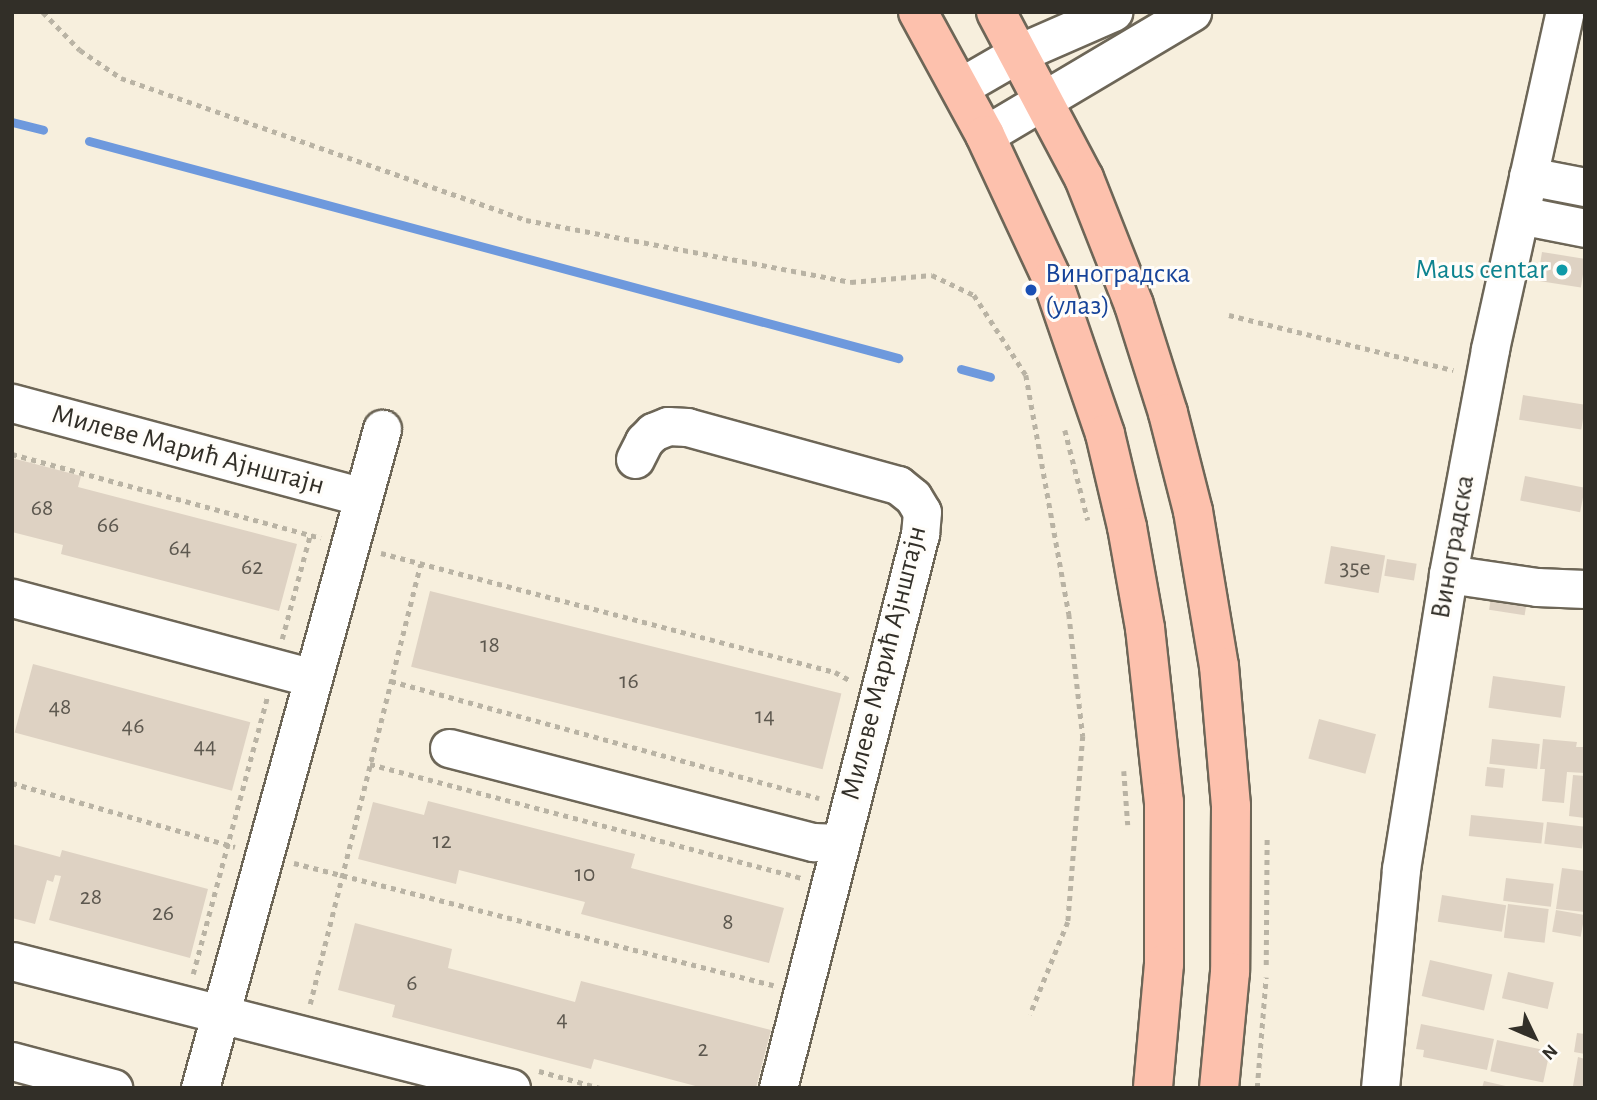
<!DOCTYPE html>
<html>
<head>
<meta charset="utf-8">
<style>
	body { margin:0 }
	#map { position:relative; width:1597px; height:1100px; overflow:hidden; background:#f7efdd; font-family:"Alegreya Sans",sans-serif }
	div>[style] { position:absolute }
	.stream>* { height:9px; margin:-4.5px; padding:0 4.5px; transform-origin:4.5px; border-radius:4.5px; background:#6e99dd }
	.building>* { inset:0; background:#ded2c3; transform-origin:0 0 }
	.path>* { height:4.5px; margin-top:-2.25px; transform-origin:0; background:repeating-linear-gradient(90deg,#b9b3a4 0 5px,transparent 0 10px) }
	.roads { filter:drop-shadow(2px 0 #6d6657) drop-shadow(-2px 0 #6d6657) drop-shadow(0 2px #6d6657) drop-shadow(0 -2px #6d6657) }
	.minor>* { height:37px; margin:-18.5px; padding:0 18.5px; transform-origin:18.5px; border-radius:18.5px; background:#fff }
	.highway>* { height:38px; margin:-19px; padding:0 19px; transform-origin:19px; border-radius:19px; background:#fdc1ad }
	.dots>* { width:19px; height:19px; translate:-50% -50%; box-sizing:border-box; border:4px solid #fffdf9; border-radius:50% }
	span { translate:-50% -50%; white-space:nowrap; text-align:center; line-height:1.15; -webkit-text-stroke:6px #fffdf9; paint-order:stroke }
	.number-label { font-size:24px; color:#5d584f }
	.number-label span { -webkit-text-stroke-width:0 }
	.culture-label { font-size:28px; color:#0d838f }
	.right { translate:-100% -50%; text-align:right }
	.transit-label { font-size:28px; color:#164399 }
	.left { translate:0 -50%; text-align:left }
	.street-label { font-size:28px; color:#322f28 }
	.frame { position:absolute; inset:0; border:14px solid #322f28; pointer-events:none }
	.north { position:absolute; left:1499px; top:1002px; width:70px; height:70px; -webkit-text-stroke:5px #fffdf9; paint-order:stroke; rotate:134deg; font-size:19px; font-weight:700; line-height:28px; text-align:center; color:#322f28 }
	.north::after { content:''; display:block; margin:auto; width:24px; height:32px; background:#322f28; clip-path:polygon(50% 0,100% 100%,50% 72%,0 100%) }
</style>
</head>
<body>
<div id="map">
	<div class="stream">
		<div style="left:12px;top:122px;width:32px;rotate:14deg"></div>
		<div style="left:89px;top:141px;width:838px;rotate:15.02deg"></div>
		<div style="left:961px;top:369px;width:30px;rotate:15deg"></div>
	</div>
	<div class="building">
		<div style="left:1542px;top:252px;width:44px;height:29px;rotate:9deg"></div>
		<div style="left:1523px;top:395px;width:63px;height:25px;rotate:9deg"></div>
		<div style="clip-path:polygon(12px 458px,81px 476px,78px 487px,297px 544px,279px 611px,61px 554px,63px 545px,12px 532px)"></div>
		<div style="left:1525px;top:476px;width:61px;height:25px;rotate:11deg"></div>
		<div style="left:1331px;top:546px;width:55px;height:38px;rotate:10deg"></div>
		<div style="left:1387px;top:559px;width:30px;height:17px;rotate:9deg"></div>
		<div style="left:1493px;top:585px;width:36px;height:25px;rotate:9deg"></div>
		<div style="left:430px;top:591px;width:424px;height:78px;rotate:14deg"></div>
		<div style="left:33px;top:664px;width:225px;height:71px;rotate:15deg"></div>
		<div style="left:1493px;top:676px;width:73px;height:32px;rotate:8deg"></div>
		<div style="left:1319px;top:719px;width:59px;height:41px;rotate:15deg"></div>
		<div style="left:1492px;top:739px;width:48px;height:25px;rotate:6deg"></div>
		<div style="clip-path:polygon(1543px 739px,1577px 742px,1576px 747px,1585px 747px,1585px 773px,1567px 772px,1564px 803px,1542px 801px,1545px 769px,1540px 769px)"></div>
		<div style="left:1487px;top:767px;width:18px;height:19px;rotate:6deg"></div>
		<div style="clip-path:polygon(1573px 775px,1585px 776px,1585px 818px,1569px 816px)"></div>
		<div style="clip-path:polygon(428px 801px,635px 854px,631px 868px,784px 908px,769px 963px,581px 914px,585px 902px,459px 870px,456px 884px,358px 859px,373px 802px,424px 815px)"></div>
		<div style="left:1471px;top:815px;width:73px;height:21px;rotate:6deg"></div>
		<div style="left:1547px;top:822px;width:38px;height:22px;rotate:7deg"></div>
		<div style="clip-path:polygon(12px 844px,60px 857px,62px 850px,208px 889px,190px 958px,49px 920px,61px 876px,55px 875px,53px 882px,47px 880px,35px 924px,12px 918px)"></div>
		<div style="clip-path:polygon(1562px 868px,1585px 871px,1585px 912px,1556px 909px)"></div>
		<div style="left:1506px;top:878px;width:48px;height:23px;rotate:7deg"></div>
		<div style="left:1442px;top:895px;width:65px;height:27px;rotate:9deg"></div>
		<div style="left:1508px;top:904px;width:41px;height:34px;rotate:7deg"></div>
		<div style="left:1556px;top:910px;width:29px;height:22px;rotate:10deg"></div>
		<div style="clip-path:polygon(355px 923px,452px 949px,448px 968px,575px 1002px,581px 981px,771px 1030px,756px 1088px,703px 1088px,594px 1059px,591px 1069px,392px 1017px,395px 1005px,338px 990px)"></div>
		<div style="left:1430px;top:960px;width:64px;height:37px;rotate:13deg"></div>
		<div style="left:1508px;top:972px;width:47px;height:27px;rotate:13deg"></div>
		<div style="clip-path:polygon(1421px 1024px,1494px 1039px,1487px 1070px,1423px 1057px,1424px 1050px,1416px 1049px)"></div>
		<div style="clip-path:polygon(1577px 1033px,1585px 1034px,1585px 1054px,1574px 1052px)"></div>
		<div style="left:1497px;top:1040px;width:54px;height:32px;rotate:12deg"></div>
		<div style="clip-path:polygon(1578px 1057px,1585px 1059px,1585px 1088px,1573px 1086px)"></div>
		<div style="clip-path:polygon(1484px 1081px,1510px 1087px,1510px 1088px,1482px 1088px)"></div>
	</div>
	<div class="path">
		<div style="left:43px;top:12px;width:53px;rotate:45.8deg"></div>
		<div style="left:80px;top:50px;width:50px;rotate:34.3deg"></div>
		<div style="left:121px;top:78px;width:429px;rotate:19.3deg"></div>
		<div style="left:526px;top:220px;width:331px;rotate:10.8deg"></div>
		<div style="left:851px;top:282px;width:81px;rotate:-4.9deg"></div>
		<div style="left:932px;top:275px;width:47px;rotate:25.5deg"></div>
		<div style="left:974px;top:295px;width:95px;rotate:57deg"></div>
		<div style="left:1026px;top:375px;width:243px;rotate:79.8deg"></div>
		<div style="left:1069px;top:614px;width:123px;rotate:83.5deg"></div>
		<div style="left:1083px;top:736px;width:187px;rotate:94.6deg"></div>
		<div style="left:1068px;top:922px;width:100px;rotate:112.2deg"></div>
		<div style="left:1229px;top:315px;width:231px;rotate:13.8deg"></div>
		<div style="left:1065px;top:430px;width:93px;rotate:75.7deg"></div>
		<div style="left:12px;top:454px;width:320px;rotate:15.2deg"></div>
		<div style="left:381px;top:553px;width:469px;rotate:14.7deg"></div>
		<div style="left:835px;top:672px;width:18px;rotate:29deg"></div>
		<div style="left:282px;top:639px;width:108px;rotate:-74.9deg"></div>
		<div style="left:391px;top:681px;width:444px;rotate:15.3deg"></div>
		<div style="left:370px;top:764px;width:446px;rotate:14.8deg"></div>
		<div style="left:1124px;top:771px;width:54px;rotate:85.8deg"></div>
		<div style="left:12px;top:783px;width:232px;rotate:16deg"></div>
		<div style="left:294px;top:863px;width:495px;rotate:14.3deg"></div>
		<div style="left:1266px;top:965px;width:128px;rotate:-89.6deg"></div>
		<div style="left:193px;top:974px;width:286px;rotate:-75deg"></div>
		<div style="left:310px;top:1004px;width:453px;rotate:-75.9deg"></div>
		<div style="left:539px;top:1071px;width:63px;rotate:15.6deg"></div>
		<div style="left:1257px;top:1088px;width:111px;rotate:-85.4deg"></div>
	</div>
	<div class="roads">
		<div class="minor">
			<div style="left:960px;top:87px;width:68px;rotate:-30deg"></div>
			<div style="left:1019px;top:53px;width:103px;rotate:-23.6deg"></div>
			<div style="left:985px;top:135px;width:241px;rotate:-30.7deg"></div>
			<div style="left:1528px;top:176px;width:58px;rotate:10.9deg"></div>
			<div style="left:1520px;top:215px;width:66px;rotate:11.3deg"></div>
			<div style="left:12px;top:403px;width:363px;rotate:15deg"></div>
			<div style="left:635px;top:459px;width:20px;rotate:-63deg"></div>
			<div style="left:644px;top:441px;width:13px;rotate:-45deg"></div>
			<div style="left:653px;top:432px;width:16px;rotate:-22deg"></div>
			<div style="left:668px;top:426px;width:19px;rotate:3deg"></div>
			<div style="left:687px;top:427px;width:219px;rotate:15.4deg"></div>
			<div style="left:898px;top:485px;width:19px;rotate:39deg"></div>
			<div style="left:913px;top:497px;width:17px;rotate:59deg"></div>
			<div style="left:922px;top:512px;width:22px;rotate:95deg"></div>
			<div style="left:920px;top:534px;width:572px;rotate:104.38deg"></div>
			<div style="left:1448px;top:574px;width:90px;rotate:8.3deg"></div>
			<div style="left:1537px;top:587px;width:48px;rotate:2.4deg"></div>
			<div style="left:12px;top:598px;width:311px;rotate:14.9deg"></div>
			<div style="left:449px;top:748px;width:376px;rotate:14.5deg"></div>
			<div style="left:813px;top:842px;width:26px;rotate:2deg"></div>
			<div style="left:12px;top:961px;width:515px;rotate:14.28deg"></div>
			<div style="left:12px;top:1061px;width:105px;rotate:15deg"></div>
			<div style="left:200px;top:1088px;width:684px;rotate:-74.56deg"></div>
			<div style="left:1380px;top:1088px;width:220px;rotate:-84.5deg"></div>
			<div style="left:1401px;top:869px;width:299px;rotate:-80.9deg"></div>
			<div style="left:1448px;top:574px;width:229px;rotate:-79.4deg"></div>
			<div style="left:1490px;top:349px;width:345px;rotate:-77.5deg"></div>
		</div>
		<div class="highway">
			<div style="left:918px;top:12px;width:140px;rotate:61.4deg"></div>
			<div style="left:985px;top:135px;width:159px;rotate:65deg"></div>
			<div style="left:1052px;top:279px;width:164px;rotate:71.1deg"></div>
			<div style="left:1105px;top:434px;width:96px;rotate:76.7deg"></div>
			<div style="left:1127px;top:527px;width:103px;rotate:79.9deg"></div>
			<div style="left:1145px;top:628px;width:175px;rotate:83.8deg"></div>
			<div style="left:1164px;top:802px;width:162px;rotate:90deg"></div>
			<div style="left:1164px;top:964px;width:124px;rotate:95.1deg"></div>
			<div style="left:996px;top:12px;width:188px;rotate:62.1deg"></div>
			<div style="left:1084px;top:178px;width:136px;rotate:68.5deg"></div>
			<div style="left:1134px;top:305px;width:113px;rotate:72.5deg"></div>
			<div style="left:1168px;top:413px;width:101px;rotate:75.7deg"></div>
			<div style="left:1193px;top:511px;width:157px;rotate:80.5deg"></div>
			<div style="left:1219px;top:666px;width:141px;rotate:85.1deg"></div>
			<div style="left:1231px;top:806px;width:166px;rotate:90.3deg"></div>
			<div style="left:1230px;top:972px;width:117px;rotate:95.4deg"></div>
		</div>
	</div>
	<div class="dots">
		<div style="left:1562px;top:270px;background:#0f9aa8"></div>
		<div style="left:1031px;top:290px;background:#1a4fb4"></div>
	</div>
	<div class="number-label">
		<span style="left:42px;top:509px">68</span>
		<span style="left:108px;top:526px">66</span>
		<span style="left:180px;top:549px">64</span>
		<span style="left:252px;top:568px">62</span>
		<span style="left:1355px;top:569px">35e</span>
		<span style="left:490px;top:646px">18</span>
		<span style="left:629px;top:682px">16</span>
		<span style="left:60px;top:708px">48</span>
		<span style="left:765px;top:717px">14</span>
		<span style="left:133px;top:727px">46</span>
		<span style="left:205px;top:747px">44</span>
		<span style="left:442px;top:842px">12</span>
		<span style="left:585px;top:875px">10</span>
		<span style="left:91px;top:898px">28</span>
		<span style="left:163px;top:914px">26</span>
		<span style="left:728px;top:923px">8</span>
		<span style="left:412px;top:984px">6</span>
		<span style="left:562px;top:1020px">4</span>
		<span style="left:703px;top:1050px">2</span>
	</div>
	<div class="culture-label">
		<span class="right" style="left:1548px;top:270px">Maus centar</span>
	</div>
	<div class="transit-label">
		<span class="left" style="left:1045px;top:290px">Виноградска<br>(улаз)</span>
	</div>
	<div class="street-label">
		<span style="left:188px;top:450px;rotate:15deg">Милеве Марић Ајнштајн</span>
		<span style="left:1453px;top:547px;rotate:-80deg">Виноградска</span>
		<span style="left:884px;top:663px;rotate:-76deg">Милеве Марић Ајнштајн</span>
	</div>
	<div class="frame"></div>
	<div class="north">N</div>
</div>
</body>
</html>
